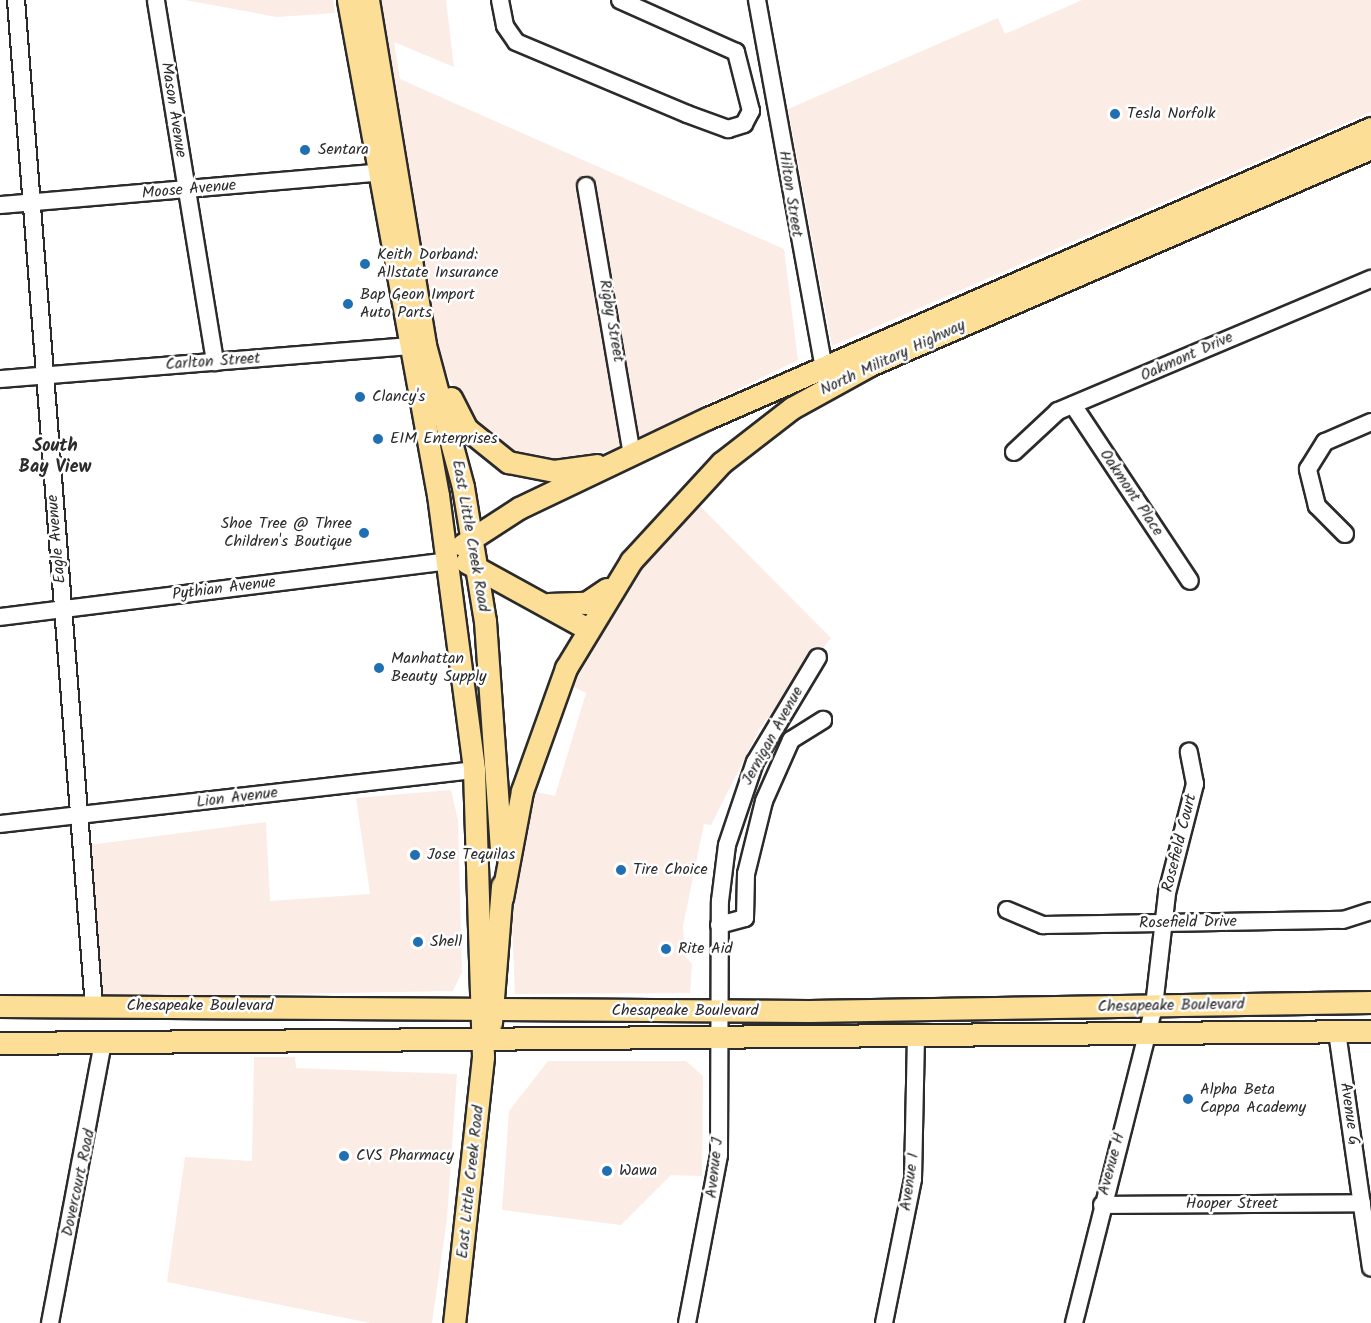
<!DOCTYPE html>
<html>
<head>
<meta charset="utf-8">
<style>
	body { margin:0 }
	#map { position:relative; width:1371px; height:1323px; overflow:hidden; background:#fff; font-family:Kalam,sans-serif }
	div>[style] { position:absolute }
	.built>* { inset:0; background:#fcece6 }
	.roads { filter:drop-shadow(2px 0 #2b2b2b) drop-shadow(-2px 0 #2b2b2b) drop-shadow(0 2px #2b2b2b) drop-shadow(0 -2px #2b2b2b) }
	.minor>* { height:16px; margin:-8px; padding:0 8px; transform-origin:8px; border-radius:8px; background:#fff }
	.major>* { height:21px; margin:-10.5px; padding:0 10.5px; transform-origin:10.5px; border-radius:10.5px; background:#fcde96 }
	.dots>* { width:16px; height:16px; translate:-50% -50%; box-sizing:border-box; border:3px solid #fff; border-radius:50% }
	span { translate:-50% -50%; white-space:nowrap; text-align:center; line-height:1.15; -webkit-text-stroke:5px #fff; paint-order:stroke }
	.street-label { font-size:16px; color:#2b2b2b }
	.poi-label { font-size:16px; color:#2b2b2b }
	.left { translate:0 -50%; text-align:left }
	.right { translate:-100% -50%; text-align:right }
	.neighbourhood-label { font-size:18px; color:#2b2b2b; font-weight:700 }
</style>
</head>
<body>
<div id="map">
	<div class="built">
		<div style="clip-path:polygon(185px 0,333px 0,335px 13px,277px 17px)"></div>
		<div style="clip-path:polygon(377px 0,446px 0,454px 67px,394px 42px,400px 79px,784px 249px,798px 360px,612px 450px,545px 460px,506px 454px,464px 408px,441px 362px)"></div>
		<div style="clip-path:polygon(1082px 0,1371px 0,1371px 112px,832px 346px,788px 109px,998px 18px,1005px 34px)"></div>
		<div style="clip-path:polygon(691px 497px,831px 638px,760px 728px,711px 825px,704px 824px,683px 926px,685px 956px,692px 964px,690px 993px,515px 994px,512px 922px,532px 791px,555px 796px,586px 693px,568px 684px,622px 586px)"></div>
		<div style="clip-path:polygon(451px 790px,458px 820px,462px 972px,453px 991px,100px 997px,89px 845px,266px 822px,270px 901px,370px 894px,356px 798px)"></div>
		<div style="clip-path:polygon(254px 1057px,295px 1057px,296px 1068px,457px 1074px,447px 1219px,432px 1323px,370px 1323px,167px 1282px,185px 1157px,252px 1161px)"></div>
		<div style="clip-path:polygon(548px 1061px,686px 1061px,703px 1076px,702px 1176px,671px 1175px,621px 1225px,502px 1210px,509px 1111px)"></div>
	</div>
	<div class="roads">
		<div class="minor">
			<div style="left:16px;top:0;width:1009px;rotate:85.57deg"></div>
			<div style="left:500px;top:0;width:26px;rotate:79deg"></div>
			<div style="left:505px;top:26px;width:19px;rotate:55deg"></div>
			<div style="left:516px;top:42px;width:186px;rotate:22.8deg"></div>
			<div style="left:687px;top:114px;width:44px;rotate:20.1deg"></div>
			<div style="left:728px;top:129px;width:17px;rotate:-17deg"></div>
			<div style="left:744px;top:124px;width:15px;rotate:-62deg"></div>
			<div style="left:751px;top:111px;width:61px;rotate:-104.3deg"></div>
			<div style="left:736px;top:52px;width:127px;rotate:-155.9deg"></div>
			<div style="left:757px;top:0;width:386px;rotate:79.7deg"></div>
			<div style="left:156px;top:1px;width:366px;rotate:80.7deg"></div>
			<div style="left:586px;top:186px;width:274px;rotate:80.3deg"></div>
			<div style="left:0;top:205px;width:378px;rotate:-4.9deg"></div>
			<div style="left:0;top:379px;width:422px;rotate:-4.6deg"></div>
			<div style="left:1073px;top:405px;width:211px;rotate:56.4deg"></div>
			<div style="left:1014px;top:452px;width:60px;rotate:-43deg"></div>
			<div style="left:1058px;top:411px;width:340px;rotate:-22.9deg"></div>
			<div style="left:1345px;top:534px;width:40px;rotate:-135deg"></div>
			<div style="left:1317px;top:506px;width:38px;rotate:-104deg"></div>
			<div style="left:1308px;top:469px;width:32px;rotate:-58deg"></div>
			<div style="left:1325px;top:442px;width:50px;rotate:-23.5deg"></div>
			<div style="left:0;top:617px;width:451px;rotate:-7.1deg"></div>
			<div style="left:0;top:824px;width:477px;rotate:-6.5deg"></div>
			<div style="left:1007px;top:910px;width:39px;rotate:23deg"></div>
			<div style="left:1043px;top:925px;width:300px;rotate:-1deg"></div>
			<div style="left:1343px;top:920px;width:29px;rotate:-18deg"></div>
			<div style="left:719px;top:925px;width:27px;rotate:-15deg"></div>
			<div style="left:745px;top:918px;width:44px;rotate:-88.7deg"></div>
			<div style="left:746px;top:874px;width:75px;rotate:-76.1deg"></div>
			<div style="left:764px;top:801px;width:67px;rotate:-66.1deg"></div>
			<div style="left:791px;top:740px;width:38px;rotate:-32deg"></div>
			<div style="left:1337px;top:1032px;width:238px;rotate:81.8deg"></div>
			<div style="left:1102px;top:1205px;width:260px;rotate:-0.4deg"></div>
			<div style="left:50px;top:1323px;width:285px;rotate:-79.3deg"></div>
			<div style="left:687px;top:1323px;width:171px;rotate:-79.2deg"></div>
			<div style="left:719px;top:1155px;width:254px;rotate:-89.8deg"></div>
			<div style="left:720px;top:901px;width:56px;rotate:-82.9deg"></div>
			<div style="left:727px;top:845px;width:88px;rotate:-71.4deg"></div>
			<div style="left:755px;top:762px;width:122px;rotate:-59deg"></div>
			<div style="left:884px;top:1323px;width:147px;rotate:-78.6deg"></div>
			<div style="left:913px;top:1179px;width:140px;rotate:-88.8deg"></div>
			<div style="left:1074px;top:1323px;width:327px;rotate:-75.8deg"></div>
			<div style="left:1154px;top:1006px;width:114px;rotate:-83.4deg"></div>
			<div style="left:1167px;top:893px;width:113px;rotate:-75.6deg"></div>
			<div style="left:1195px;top:784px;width:33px;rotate:-101deg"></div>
		</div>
		<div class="major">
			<div style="left:348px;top:0;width:503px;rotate:79.7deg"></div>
			<div style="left:438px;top:495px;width:277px;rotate:82.5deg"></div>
			<div style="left:474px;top:770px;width:287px;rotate:88.2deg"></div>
			<div style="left:483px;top:1057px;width:268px;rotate:96.2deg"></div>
			<div style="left:368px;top:0;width:350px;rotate:80.6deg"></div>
			<div style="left:425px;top:345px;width:147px;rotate:75deg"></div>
			<div style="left:463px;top:487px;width:136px;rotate:80.7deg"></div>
			<div style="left:485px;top:621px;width:227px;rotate:86deg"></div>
			<div style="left:451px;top:398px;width:35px;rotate:63deg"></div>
			<div style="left:467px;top:429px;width:53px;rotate:38.8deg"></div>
			<div style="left:508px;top:462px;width:47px;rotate:11.1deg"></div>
			<div style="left:554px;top:471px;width:43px;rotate:-7.9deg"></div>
			<div style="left:462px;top:545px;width:68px;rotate:-33deg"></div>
			<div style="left:519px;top:508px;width:209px;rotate:-25.5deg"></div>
			<div style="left:708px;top:418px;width:724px;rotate:-23.62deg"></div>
			<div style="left:466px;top:562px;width:137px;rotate:28.8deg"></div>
			<div style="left:548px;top:604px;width:38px;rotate:-2deg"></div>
			<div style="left:586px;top:603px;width:25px;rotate:-34deg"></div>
			<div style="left:502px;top:898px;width:109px;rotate:-79.4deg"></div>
			<div style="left:522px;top:791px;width:131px;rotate:-70.3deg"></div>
			<div style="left:566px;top:668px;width:125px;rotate:-58.7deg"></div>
			<div style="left:631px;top:561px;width:133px;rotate:-47.4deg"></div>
			<div style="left:721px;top:463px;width:90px;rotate:-37.8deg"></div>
			<div style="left:792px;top:408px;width:89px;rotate:-28.9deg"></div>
			<div style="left:870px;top:365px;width:546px;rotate:-23.42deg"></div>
			<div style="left:0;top:1006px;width:809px;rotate:0.35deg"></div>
			<div style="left:809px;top:1011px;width:562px;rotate:-0.92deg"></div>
			<div style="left:491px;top:1023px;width:138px;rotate:-85.4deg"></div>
			<div style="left:0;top:1043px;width:1371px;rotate:-0.5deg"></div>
		</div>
	</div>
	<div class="dots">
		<div style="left:1115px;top:114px;background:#1f6fb2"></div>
		<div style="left:305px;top:150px;background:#1f6fb2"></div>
		<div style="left:365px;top:264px;background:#1f6fb2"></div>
		<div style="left:348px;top:304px;background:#1f6fb2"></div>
		<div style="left:360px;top:397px;background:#1f6fb2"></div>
		<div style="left:378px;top:439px;background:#1f6fb2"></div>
		<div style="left:364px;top:533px;background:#1f6fb2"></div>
		<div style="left:379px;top:668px;background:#1f6fb2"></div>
		<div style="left:415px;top:855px;background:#1f6fb2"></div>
		<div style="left:621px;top:870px;background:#1f6fb2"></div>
		<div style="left:418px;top:942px;background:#1f6fb2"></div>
		<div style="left:666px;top:949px;background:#1f6fb2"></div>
		<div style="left:1188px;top:1099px;background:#1f6fb2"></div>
		<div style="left:344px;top:1156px;background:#1f6fb2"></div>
		<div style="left:607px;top:1171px;background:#1f6fb2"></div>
	</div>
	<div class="street-label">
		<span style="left:173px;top:110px;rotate:81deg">Mason Avenue</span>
		<span style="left:189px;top:190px;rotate:-5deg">Moose Avenue</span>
		<span style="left:790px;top:194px;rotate:81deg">Hilton Street</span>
		<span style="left:611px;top:321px;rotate:80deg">Rigby Street</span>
		<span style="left:1187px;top:357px;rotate:-24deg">Oakmont Drive</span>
		<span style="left:893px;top:358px;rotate:-25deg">North Military Highway</span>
		<span style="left:213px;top:362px;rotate:-4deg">Carlton Street</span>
		<span style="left:1131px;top:493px;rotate:56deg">Oakmont Place</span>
		<span style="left:470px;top:536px;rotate:80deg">East Little Creek Road</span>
		<span style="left:57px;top:539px;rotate:-95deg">Eagle Avenue</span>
		<span style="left:224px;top:589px;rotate:-7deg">Pythian Avenue</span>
		<span style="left:773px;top:736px;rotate:-61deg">Jernigan Avenue</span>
		<span style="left:237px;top:798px;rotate:-7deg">Lion Avenue</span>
		<span style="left:1180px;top:843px;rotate:-76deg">Rosefield Court</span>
		<span style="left:1188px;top:923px;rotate:-1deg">Rosefield Drive</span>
		<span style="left:200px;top:1006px">Chesapeake Boulevard</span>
		<span style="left:1171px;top:1006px;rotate:-1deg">Chesapeake Boulevard</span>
		<span style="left:685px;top:1011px">Chesapeake Boulevard</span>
		<span style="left:1349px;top:1114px;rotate:82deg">Avenue G</span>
		<span style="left:1112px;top:1164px;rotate:-75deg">Avenue H</span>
		<span style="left:715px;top:1168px;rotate:-84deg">Avenue J</span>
		<span style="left:471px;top:1182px;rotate:-84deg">East Little Creek Road</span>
		<span style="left:910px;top:1182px;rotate:-82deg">Avenue I</span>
		<span style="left:79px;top:1183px;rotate:-78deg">Dovercourt Road</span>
		<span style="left:1232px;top:1204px">Hooper Street</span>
	</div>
	<div class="poi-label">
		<span class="left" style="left:1127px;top:114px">Tesla Norfolk</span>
		<span class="left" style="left:318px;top:150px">Sentara</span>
		<span class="left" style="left:377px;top:264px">Keith Dorband:<br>Allstate Insurance</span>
		<span class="left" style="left:360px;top:304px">Bap Geon Import<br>Auto Parts</span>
		<span class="left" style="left:372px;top:397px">Clancy's</span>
		<span class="left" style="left:390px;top:439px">EIM Enterprises</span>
		<span class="right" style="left:352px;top:533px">Shoe Tree @ Three<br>Children's Boutique</span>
		<span class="left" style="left:391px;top:668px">Manhattan<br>Beauty Supply</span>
		<span class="left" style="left:427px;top:855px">Jose Tequilas</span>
		<span class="left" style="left:633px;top:870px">Tire Choice</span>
		<span class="left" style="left:430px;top:942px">Shell</span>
		<span class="left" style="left:678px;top:949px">Rite Aid</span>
		<span class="left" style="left:1200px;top:1099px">Alpha Beta<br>Cappa Academy</span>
		<span class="left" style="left:356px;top:1156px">CVS Pharmacy</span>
		<span class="left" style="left:619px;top:1171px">Wawa</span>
	</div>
	<div class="neighbourhood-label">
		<span style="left:55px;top:458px">South<br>Bay View</span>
	</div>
</div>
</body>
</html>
